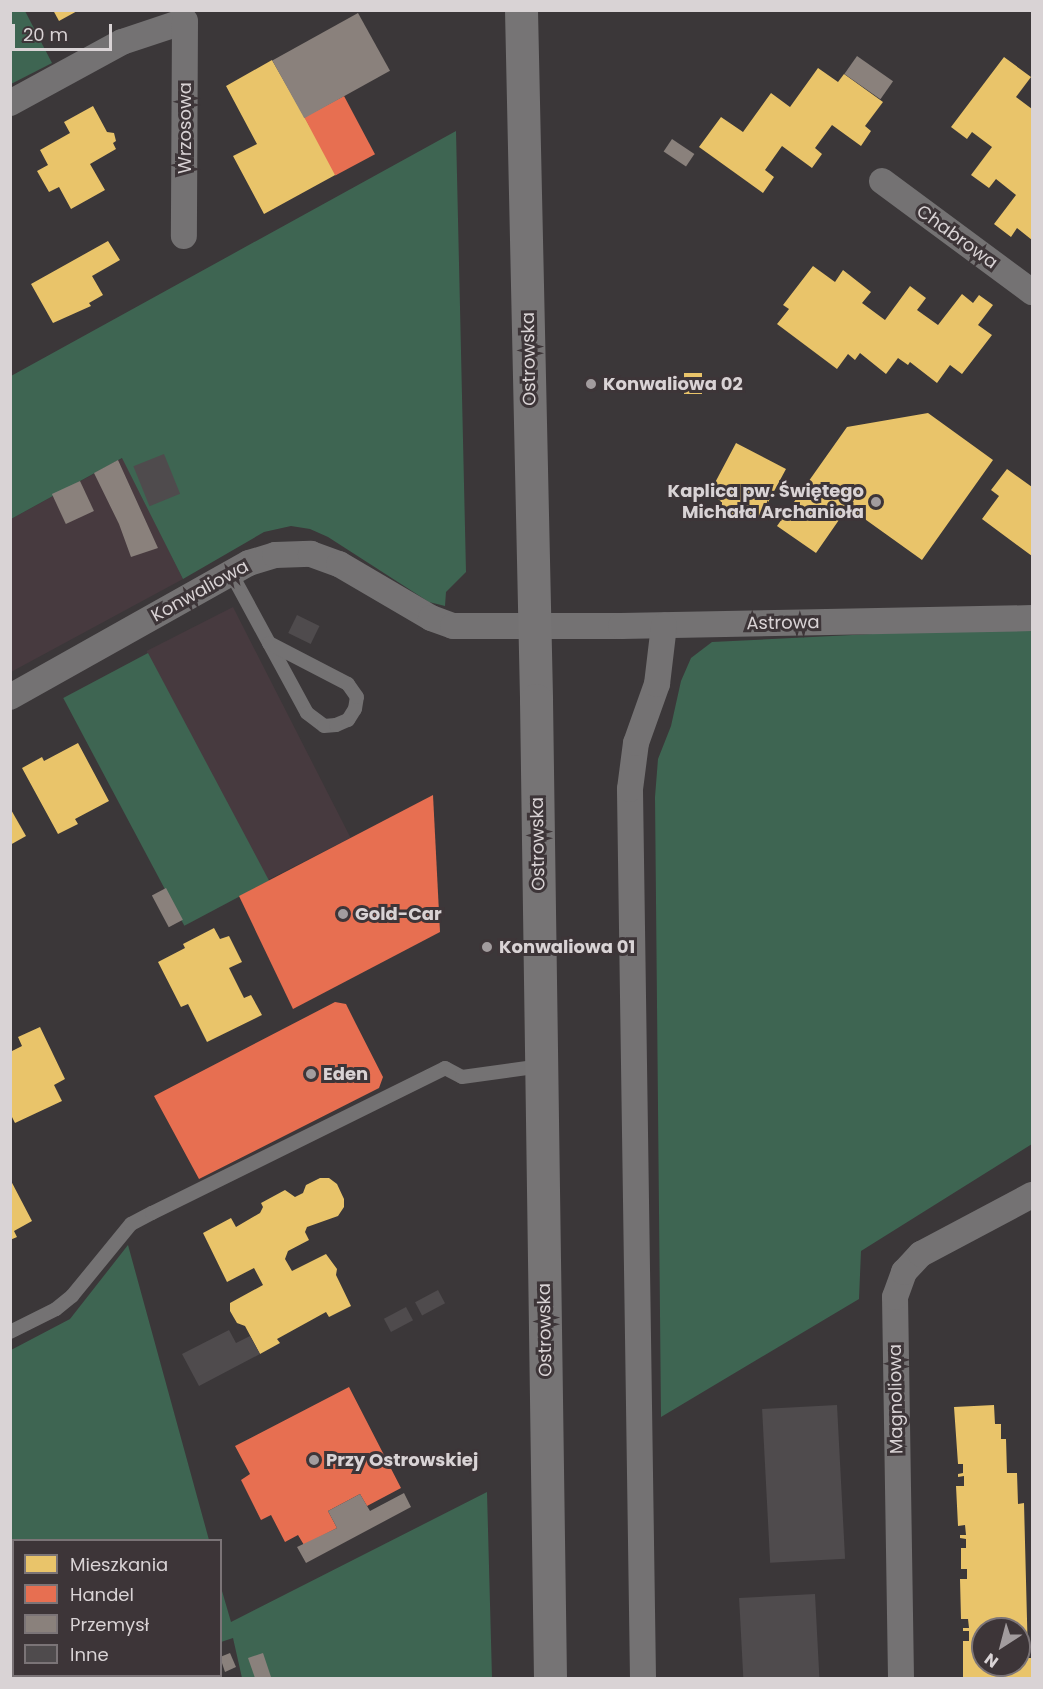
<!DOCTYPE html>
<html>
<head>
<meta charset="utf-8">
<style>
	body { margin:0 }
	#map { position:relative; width:1043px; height:1689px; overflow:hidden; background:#3b3739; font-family:Poppins,sans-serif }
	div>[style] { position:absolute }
	.built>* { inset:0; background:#473a3f; transform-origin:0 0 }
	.green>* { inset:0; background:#3e6552; transform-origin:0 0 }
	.homes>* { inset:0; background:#e9c46a; transform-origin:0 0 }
	.shops>* { inset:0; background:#e76f51; transform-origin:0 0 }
	.industry>* { inset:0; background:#8a817c; transform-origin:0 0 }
	.building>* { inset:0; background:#4f4b4d; transform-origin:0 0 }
	.lane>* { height:14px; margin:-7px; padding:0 7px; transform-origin:7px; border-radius:7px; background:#747273 }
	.street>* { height:26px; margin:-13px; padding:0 13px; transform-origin:13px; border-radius:13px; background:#747273 }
	.secondary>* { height:33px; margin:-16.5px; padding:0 16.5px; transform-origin:16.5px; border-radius:16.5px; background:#767475 }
	.dots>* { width:16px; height:16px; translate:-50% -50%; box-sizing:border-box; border:3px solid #3d3538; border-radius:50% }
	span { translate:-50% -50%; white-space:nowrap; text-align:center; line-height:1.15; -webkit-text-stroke:6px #3d3538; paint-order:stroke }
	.street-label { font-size:18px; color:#d9d3d5 }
	.poi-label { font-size:18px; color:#d9d3d5; font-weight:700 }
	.left { translate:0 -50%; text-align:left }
	.right { translate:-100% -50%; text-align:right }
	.frame { position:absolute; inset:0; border:12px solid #d9d3d5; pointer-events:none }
	.legend { position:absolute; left:12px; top:1539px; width:210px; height:138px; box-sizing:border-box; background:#3d3538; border:2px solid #7b7477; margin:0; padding:8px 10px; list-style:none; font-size:18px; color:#d9d3d5 }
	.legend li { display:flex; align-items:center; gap:12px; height:30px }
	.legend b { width:30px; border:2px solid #7b7477 }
	.north { position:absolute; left:971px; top:1617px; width:60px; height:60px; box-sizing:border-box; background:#3d3538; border:2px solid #7b7477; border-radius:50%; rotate:216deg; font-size:16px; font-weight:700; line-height:24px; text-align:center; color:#d9d3d5 }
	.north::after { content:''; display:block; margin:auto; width:21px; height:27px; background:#a29c9e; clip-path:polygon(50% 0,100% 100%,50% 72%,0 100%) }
	.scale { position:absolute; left:12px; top:24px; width:100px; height:27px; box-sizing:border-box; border:3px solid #d9d3d5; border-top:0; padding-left:8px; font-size:18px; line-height:21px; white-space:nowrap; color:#d9d3d5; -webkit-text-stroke:4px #3d3538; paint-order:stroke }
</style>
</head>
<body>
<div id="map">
	<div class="built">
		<div style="clip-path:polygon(123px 458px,183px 579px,11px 672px,11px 519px)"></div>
		<div style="left:233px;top:607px;width:259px;height:97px;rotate:63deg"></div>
	</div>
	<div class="green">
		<div style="clip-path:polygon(11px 10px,25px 11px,52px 63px,11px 84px)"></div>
		<div style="clip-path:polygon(456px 131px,466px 572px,446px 592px,445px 606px,429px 602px,328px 537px,310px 529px,291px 526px,264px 532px,183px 579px,122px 458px,11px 519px,11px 376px)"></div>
		<div style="clip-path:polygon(1032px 626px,1032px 1144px,861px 1251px,859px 1299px,661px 1417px,655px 797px,658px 759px,671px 726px,681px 681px,691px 658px,712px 642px)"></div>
		<div style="left:148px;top:653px;width:258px;height:96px;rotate:62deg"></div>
		<div style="clip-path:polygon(128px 1245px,209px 1540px,14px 1540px,14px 1676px,155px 1676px,149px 1678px,11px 1678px,11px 1350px,70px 1319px)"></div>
		<div style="clip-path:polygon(487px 1492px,492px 1678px,242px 1678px,233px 1638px,221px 1642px,220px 1584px,231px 1622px)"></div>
	</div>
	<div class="homes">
		<div style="clip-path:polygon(53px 10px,79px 10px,59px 21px)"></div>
		<div style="clip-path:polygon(1004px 57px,1031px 77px,1016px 97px,1032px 109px,1032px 240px,1017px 228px,1011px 237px,994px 224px,1016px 195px,996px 179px,989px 188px,971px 175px,992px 147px,972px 132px,967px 139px,951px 127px)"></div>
		<div style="clip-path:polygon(272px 60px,337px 174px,264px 214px,233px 156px,257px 144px,226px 86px)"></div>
		<div style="clip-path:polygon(818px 68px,838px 82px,844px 74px,883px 102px,865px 126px,871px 131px,861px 146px,832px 125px,815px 148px,822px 154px,812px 168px,782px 146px,765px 170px,774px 177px,763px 193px,699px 147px,721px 117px,743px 132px,771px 93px,790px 107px)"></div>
		<div style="clip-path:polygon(93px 106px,107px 132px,114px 133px,116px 141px,113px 143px,116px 149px,90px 164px,105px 190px,71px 209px,59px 187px,49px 192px,37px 171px,48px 165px,40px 150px,70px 133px,64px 122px)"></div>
		<div style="clip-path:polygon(108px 241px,120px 260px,92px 276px,103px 295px,89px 303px,91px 306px,53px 323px,31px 284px)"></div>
		<div style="clip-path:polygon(813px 266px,835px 282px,843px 270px,871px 292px,862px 303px,885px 320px,910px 286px,926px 298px,917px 310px,938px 325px,962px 294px,973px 303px,979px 295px,993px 305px,978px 325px,992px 335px,962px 374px,950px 365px,937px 383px,910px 362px,908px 365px,898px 358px,886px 374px,860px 353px,855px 360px,848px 354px,837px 369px,777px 324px,789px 309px,783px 305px)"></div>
		<div style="left:684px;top:373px;width:18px;height:21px"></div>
		<div style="clip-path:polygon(928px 413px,993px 460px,922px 560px,848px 507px,816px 553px,777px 526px,847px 427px)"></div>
		<div style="clip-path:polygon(736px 443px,786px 469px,758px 521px,740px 511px,736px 519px,717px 508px,721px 501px,709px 494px)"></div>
		<div style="clip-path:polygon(1007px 469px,1032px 487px,1032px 556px,982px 519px,999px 496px,991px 490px)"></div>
		<div style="clip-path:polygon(78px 743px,109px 801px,75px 819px,78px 824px,58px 834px,22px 768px,42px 757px,44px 761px)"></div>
		<div style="clip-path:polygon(10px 808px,26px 836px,10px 845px)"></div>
		<div style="clip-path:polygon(214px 928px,220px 939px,229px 936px,242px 962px,229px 968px,244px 998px,251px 995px,262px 1015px,207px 1042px,188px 1004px,181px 1007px,158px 962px,185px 948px,183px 944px)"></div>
		<div style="clip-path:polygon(40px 1027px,65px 1079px,54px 1085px,62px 1101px,15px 1123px,10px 1113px,10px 1052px,22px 1046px,18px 1037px)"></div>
		<div style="clip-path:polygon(320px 1178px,329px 1178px,337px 1184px,344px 1199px,344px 1207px,338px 1216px,307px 1227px,305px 1232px,309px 1240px,288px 1251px,285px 1259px,292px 1271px,326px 1254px,337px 1269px,336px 1275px,351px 1306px,329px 1317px,326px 1312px,277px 1339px,280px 1343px,260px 1354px,245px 1326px,237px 1323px,230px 1311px,230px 1303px,263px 1285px,254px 1268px,227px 1282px,203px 1233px,231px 1218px,236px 1227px,260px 1213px,263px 1207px,261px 1203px,285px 1190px,295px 1197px,303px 1193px,306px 1185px)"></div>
		<div style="clip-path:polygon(10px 1179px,32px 1221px,14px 1231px,17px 1237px,10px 1240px)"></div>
		<div style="clip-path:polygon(evenodd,994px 1405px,995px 1424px,1001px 1424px,1001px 1439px,1006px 1439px,1007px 1473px,1017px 1473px,1018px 1504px,1024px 1503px,1028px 1658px,1032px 1658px,1032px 1678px,963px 1678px,963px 1641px,969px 1641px,969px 1631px,963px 1631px,963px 1628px,969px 1628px,968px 1619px,961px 1619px,960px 1579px,967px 1579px,967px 1569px,961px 1569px,961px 1548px,966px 1548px,966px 1539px,960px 1538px,960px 1535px,966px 1535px,965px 1525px,958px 1526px,956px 1486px,964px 1486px,964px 1476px,958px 1477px,958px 1474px,963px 1473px,963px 1464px,958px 1464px,954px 1407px,994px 1405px,983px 1629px,1019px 1629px,1019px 1665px,983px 1665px,983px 1629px)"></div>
	</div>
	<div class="shops">
		<div style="left:344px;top:96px;width:66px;height:45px;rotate:62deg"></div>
		<div style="clip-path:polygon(433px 795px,440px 932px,293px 1009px,239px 896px)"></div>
		<div style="clip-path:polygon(335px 1002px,346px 1004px,356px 1024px,383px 1077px,379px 1088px,199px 1179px,154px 1096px)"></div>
		<div style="clip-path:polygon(349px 1387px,401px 1488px,367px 1506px,360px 1494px,328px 1511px,337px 1528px,304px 1545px,298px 1535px,285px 1542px,271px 1515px,261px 1520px,241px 1480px,250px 1474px,235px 1446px)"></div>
	</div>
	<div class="industry">
		<div style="left:358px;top:13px;width:66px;height:98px;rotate:61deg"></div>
		<div style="left:857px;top:56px;width:44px;height:22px;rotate:35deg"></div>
		<div style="left:672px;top:139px;width:27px;height:15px;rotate:34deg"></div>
		<div style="clip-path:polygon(118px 460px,158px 548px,131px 557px,119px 524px,94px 473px)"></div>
		<div style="left:80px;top:481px;width:33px;height:31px;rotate:65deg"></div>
		<div style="left:166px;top:888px;width:36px;height:16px;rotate:62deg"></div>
		<div style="clip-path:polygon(404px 1493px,411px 1507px,306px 1563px,297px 1547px,337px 1528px,328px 1511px,360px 1494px,370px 1511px)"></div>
		<div style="clip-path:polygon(230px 1653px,236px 1667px,225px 1672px,220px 1657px)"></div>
		<div style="clip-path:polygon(263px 1653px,271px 1677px,255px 1678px,248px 1658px)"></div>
	</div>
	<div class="building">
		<div style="left:164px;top:454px;width:43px;height:33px;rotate:68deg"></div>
		<div style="left:297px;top:615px;width:25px;height:20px;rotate:26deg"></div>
		<div style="left:438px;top:1290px;width:15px;height:26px;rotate:62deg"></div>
		<div style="left:406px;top:1307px;width:15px;height:25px;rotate:62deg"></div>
		<div style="clip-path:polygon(229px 1330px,236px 1343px,250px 1336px,260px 1354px,199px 1386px,182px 1354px)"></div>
		<div style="left:837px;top:1405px;width:154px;height:75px;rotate:87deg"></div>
		<div style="left:815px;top:1594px;width:84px;height:76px;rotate:87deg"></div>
	</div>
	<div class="lane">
		<div style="left:231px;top:573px;width:159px;rotate:61.5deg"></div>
		<div style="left:307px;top:713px;width:21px;rotate:37deg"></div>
		<div style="left:324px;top:726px;width:12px;rotate:-5deg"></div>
		<div style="left:336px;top:725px;width:13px;rotate:-23deg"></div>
		<div style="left:348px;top:720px;width:13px;rotate:-58deg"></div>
		<div style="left:355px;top:709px;width:12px;rotate:-81deg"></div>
		<div style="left:357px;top:697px;width:16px;rotate:-125deg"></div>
		<div style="left:348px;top:684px;width:89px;rotate:-152.6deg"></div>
		<div style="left:10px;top:1332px;width:51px;rotate:-26.6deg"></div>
		<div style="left:56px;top:1309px;width:21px;rotate:-39deg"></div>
		<div style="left:72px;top:1296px;width:93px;rotate:-50.7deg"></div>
		<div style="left:131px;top:1224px;width:24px;rotate:-28deg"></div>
		<div style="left:152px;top:1213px;width:327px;rotate:-26.3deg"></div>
		<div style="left:445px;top:1068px;width:19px;rotate:28deg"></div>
		<div style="left:462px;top:1077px;width:80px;rotate:-7.9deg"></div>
	</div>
	<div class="street">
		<div style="left:10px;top:103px;width:128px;rotate:-28.6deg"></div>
		<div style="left:122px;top:42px;width:66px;rotate:-18.4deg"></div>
		<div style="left:185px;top:21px;width:215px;rotate:90.3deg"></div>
		<div style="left:882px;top:181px;width:187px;rotate:36.5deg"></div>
		<div style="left:10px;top:697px;width:274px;rotate:-29.3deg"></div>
		<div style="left:249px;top:563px;width:27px;rotate:-17deg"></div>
		<div style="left:275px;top:555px;width:36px;rotate:-2deg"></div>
		<div style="left:311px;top:554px;width:30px;rotate:20deg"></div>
		<div style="left:339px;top:564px;width:107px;rotate:30.4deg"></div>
		<div style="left:431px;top:618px;width:23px;rotate:20deg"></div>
		<div style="left:453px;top:626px;width:168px"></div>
		<div style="left:621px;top:626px;width:411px;rotate:-1.1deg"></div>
		<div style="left:643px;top:1678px;width:889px;rotate:-90.84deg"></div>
		<div style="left:630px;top:789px;width:46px;rotate:-82.6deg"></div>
		<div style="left:636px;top:743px;width:63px;rotate:-70.4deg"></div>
		<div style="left:657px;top:684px;width:59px;rotate:-83.2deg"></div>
		<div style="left:901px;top:1678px;width:381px;rotate:-90.9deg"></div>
		<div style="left:895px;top:1297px;width:27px;rotate:-70deg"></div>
		<div style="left:904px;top:1272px;width:25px;rotate:-47deg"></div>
		<div style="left:921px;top:1254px;width:126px;rotate:-28deg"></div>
	</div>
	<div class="secondary">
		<div style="left:521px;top:10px;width:690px;rotate:88.75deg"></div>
		<div style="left:536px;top:700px;width:978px;rotate:89.18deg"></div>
	</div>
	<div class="dots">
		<div style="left:591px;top:384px;background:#a29c9e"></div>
		<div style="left:876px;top:502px;background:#a29c9e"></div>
		<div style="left:343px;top:914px;background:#a29c9e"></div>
		<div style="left:487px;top:947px;background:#a29c9e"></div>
		<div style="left:311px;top:1074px;background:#a29c9e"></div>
		<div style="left:314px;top:1460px;background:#a29c9e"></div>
	</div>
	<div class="street-label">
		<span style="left:185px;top:128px;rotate:-90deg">Wrzosowa</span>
		<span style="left:957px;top:237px;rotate:36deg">Chabrowa</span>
		<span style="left:529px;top:359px;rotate:-91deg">Ostrowska</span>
		<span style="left:200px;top:591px;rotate:-29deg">Konwaliowa</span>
		<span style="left:783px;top:623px;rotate:-1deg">Astrowa</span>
		<span style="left:538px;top:844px;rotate:-91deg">Ostrowska</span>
		<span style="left:545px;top:1330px;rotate:-91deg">Ostrowska</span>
		<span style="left:896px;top:1399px;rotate:-91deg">Magnoliowa</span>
	</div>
	<div class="poi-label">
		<span class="left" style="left:603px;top:384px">Konwaliowa 02</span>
		<span class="right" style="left:864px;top:502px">Kaplica pw. Świętego<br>Michała Archanioła</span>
		<span class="left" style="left:355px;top:914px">Gold-Car</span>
		<span class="left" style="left:499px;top:947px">Konwaliowa 01</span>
		<span class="left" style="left:323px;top:1074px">Eden</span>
		<span class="left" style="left:326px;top:1460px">Przy Ostrowskiej</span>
	</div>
	<div class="frame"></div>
	<ul class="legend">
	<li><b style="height:16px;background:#e9c46a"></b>Mieszkania</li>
	<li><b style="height:16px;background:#e76f51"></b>Handel</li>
	<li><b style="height:16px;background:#8a817c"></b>Przemysł</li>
	<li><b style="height:16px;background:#4f4b4d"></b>Inne</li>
	</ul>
	<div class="north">N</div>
	<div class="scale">20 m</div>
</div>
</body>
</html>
